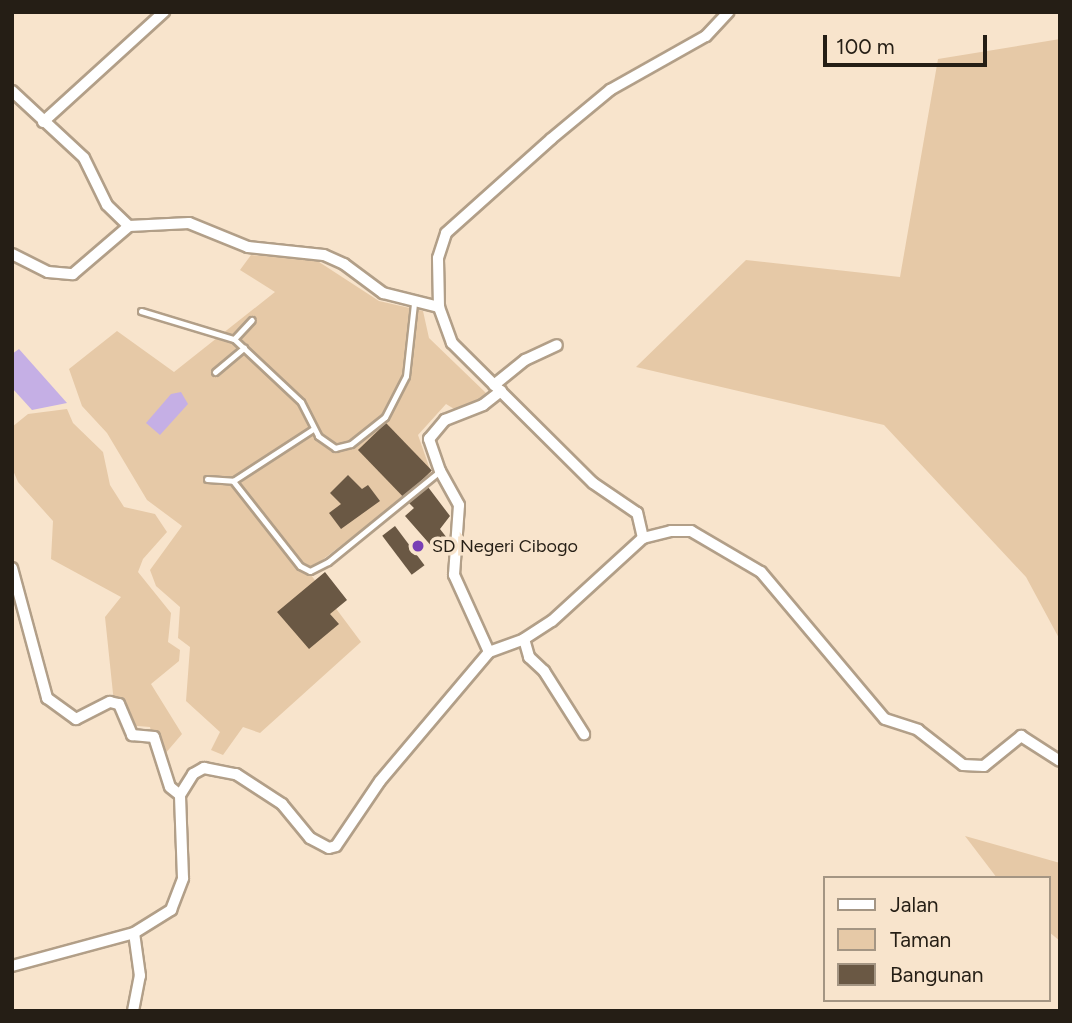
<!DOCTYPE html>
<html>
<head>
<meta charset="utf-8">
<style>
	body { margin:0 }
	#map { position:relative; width:1072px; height:1023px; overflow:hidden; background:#f8e4cc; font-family:Figtree,sans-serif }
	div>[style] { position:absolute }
	.green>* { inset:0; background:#e6c9a7 }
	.water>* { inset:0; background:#c5afe5 }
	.building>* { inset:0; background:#6a5844; transform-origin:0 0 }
	.roads { filter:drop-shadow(2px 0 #b29f88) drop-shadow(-2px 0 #b29f88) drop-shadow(0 2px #b29f88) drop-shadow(0 -2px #b29f88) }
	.lane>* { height:5px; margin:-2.5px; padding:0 2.5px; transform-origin:2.5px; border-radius:2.5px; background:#fff }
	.street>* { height:10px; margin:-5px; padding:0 5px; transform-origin:5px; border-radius:5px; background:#fff }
	.dots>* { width:19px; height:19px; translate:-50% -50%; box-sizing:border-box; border:4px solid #f8e4cc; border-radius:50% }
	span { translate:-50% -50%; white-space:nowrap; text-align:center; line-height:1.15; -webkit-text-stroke:7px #f8e4cc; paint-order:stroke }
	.poi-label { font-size:18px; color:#251e15 }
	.left { translate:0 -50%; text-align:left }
	.frame { position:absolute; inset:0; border:14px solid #251e15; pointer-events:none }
	.legend { position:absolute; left:823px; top:876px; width:228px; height:126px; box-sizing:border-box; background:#f8e4cc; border:2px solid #a49583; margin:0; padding:9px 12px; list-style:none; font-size:21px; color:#251e15 }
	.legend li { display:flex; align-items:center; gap:14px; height:35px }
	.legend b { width:35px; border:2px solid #a49583 }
	.scale { position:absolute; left:823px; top:35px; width:164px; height:32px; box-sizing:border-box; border:4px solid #251e15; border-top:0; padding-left:9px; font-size:21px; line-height:24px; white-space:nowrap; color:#251e15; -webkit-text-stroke:5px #f8e4cc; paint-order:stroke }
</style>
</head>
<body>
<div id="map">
	<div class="green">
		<div style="clip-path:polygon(1060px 39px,1060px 640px,1026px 577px,884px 425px,636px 367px,746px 260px,900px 277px,938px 59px)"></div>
		<div style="clip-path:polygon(251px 255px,316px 260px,379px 301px,423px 311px,429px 338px,486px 393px,464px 415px,446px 404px,418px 435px,432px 475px,308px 571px,361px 642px,260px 733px,243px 727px,223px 755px,211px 750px,220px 732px,186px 701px,190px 647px,178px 638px,180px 607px,156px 586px,150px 570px,182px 526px,147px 500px,107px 433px,82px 406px,69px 369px,117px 331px,174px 372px,275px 292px,240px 270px)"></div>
		<div style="clip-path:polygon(67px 409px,73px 423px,103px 452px,110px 485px,124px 507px,155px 514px,167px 532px,143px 559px,138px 572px,171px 613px,168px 642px,180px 650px,179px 661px,151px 684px,182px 734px,158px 762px,150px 727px,125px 725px,114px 703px,105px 617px,121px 597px,51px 559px,53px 521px,18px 482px,12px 468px,12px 427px,28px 414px)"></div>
		<div style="clip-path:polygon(965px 836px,1060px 863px,1060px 941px,1049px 932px,1049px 878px,997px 878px)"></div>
	</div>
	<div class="water">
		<div style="clip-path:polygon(19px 349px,67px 403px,32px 410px,12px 388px,12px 354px)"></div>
		<div style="clip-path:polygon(181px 392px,188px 404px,160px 435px,146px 423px,171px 394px)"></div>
	</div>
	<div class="building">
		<div style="left:386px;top:423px;width:66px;height:39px;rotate:46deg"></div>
		<div style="clip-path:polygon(348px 475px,362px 489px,368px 485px,380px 501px,341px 529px,329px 513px,341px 504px,330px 493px)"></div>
		<div style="clip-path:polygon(428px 487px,450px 516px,440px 529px,447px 538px,434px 549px,405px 516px,414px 508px,409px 503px)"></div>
		<div style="left:395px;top:526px;width:49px;height:16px;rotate:53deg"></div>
		<div style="clip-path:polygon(325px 572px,347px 600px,330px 614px,339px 624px,309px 649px,277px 612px)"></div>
	</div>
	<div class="roads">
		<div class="lane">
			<div style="left:141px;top:311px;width:97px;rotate:16.8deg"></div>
			<div style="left:234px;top:339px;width:26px;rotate:-47deg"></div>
			<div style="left:234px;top:339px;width:92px;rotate:43.2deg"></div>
			<div style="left:301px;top:402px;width:38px;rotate:63deg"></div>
			<div style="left:318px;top:436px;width:21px;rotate:35deg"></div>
			<div style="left:335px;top:448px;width:16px;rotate:-14deg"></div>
			<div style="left:351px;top:444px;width:43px;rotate:-38.5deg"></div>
			<div style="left:385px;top:417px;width:46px;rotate:-62.9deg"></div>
			<div style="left:406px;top:376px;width:73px;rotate:-83.7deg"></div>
			<div style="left:215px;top:372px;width:38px;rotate:-40deg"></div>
			<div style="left:207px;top:479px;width:26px;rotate:4deg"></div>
			<div style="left:233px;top:481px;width:95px;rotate:-33deg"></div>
			<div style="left:233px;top:481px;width:108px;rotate:51.8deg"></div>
			<div style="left:300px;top:566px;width:11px;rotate:27deg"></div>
			<div style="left:310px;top:571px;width:20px;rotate:-27deg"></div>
			<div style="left:328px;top:562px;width:144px;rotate:-39.1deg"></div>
		</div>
		<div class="street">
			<div style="left:12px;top:91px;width:98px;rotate:42.9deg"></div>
			<div style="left:84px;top:158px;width:52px;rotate:63.9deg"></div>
			<div style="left:107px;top:205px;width:30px;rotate:44deg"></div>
			<div style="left:129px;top:226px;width:60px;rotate:-2.9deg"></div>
			<div style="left:189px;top:223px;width:64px;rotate:22.1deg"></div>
			<div style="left:248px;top:247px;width:76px;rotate:6deg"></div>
			<div style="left:324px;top:255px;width:22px;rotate:24deg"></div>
			<div style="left:344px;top:264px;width:49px;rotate:36.6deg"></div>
			<div style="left:383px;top:293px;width:58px;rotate:14deg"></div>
			<div style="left:43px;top:122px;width:164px;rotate:-42.3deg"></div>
			<div style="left:12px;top:254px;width:40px;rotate:26.6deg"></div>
			<div style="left:48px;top:272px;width:25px;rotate:5deg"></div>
			<div style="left:73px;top:274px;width:74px;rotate:-40.6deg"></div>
			<div style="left:494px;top:385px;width:40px;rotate:-39deg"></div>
			<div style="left:525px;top:360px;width:35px;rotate:-25deg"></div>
			<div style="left:643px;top:538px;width:29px;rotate:-14deg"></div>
			<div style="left:671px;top:531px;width:20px"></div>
			<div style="left:691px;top:531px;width:81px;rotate:30.4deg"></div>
			<div style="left:761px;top:572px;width:192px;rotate:49.9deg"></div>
			<div style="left:885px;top:719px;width:35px;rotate:18deg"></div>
			<div style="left:918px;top:730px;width:57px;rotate:37.9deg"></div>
			<div style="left:963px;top:765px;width:21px;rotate:3deg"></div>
			<div style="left:984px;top:766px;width:48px;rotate:-39deg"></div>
			<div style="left:1021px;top:736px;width:46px;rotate:32.7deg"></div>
			<div style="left:12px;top:568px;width:135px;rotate:74.9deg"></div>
			<div style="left:47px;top:698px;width:36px;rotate:36deg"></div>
			<div style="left:76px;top:719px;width:38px;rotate:-27deg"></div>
			<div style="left:110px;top:702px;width:9px;rotate:13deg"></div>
			<div style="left:119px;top:704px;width:34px;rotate:67deg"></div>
			<div style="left:132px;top:735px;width:22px;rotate:5deg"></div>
			<div style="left:154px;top:737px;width:52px;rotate:72.3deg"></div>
			<div style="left:170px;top:787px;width:13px;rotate:39deg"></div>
			<div style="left:524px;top:639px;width:19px;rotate:74deg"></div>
			<div style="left:529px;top:657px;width:21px;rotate:43deg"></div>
			<div style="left:544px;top:671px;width:75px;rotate:57.6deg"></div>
			<div style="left:489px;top:652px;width:85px;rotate:-114.4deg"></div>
			<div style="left:454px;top:575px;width:70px;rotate:-85.9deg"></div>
			<div style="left:459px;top:505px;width:39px;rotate:-119deg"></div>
			<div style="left:440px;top:471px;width:34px;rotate:-109deg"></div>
			<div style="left:429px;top:439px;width:25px;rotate:-50deg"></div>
			<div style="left:445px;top:420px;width:41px;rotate:-21.5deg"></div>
			<div style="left:483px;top:405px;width:23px;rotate:-38deg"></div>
			<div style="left:12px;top:966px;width:126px;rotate:-15.1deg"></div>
			<div style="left:134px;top:933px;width:44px;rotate:-31.9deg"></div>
			<div style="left:171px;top:910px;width:34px;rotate:-69deg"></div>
			<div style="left:183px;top:878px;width:83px;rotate:-92.1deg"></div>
			<div style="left:180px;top:795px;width:25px;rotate:-58deg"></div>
			<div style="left:193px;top:774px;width:13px;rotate:-29deg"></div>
			<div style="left:204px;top:768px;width:33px;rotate:11deg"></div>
			<div style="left:236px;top:774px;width:55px;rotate:33.1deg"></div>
			<div style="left:282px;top:804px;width:44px;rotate:50.5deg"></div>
			<div style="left:310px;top:838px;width:21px;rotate:28deg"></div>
			<div style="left:329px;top:848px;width:7px;rotate:-16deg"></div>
			<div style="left:336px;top:846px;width:78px;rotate:-55.9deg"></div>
			<div style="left:380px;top:781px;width:169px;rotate:-49.8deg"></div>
			<div style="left:489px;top:652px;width:37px;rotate:-20deg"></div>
			<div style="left:524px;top:639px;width:33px;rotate:-33deg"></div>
			<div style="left:552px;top:621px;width:123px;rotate:-42.4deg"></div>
			<div style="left:643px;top:538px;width:26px;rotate:-103deg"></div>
			<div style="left:637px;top:513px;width:53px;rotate:-145.7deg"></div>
			<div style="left:593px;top:483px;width:199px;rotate:-135.2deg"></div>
			<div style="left:452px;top:343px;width:38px;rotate:-110deg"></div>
			<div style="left:439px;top:307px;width:49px;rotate:-91.2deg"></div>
			<div style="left:438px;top:258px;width:26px;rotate:-72deg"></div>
			<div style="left:446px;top:233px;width:141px;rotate:-41.8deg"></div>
			<div style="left:551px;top:139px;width:77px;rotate:-39.7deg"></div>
			<div style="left:610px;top:90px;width:110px;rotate:-29.4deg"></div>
			<div style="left:706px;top:36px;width:33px;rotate:-47deg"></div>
			<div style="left:133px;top:1011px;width:36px;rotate:-79deg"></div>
			<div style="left:140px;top:976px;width:43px;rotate:-97.9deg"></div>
		</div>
	</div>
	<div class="dots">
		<div style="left:418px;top:546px;background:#793fb5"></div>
	</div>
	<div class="poi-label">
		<span class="left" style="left:432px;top:546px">SD Negeri Cibogo</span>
	</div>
	<div class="frame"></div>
	<ul class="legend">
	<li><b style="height:9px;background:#fff"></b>Jalan</li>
	<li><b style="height:19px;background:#e6c9a7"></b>Taman</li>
	<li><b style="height:19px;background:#6a5844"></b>Bangunan</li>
	</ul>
	<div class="scale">100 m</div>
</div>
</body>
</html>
